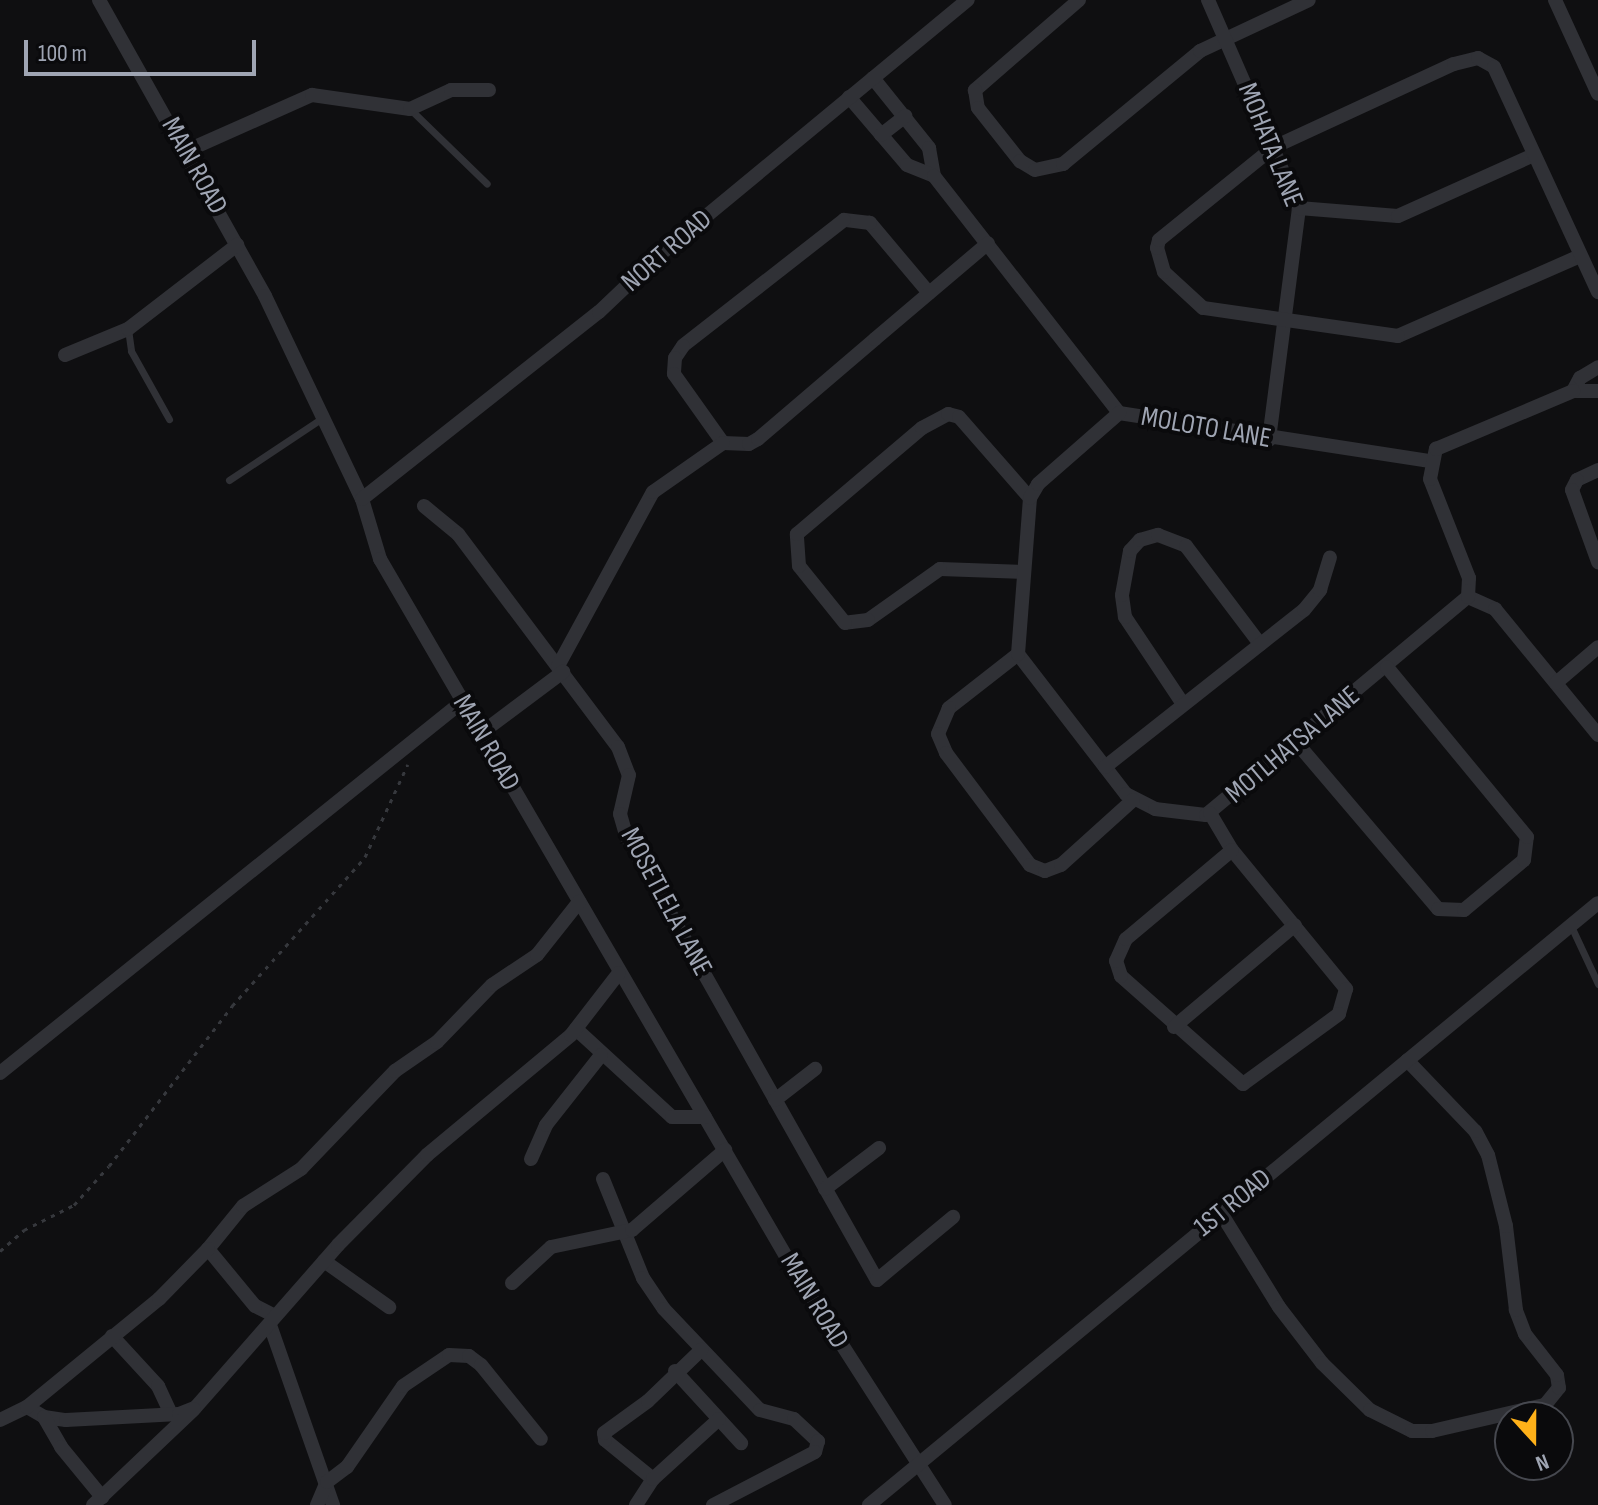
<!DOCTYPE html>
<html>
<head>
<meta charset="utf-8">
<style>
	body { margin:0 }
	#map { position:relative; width:1598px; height:1505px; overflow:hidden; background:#0f0f11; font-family:"Sofia Sans Condensed",sans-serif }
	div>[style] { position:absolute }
	.path>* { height:3px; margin-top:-1.5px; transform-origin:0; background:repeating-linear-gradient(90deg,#36383d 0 4px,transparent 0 10px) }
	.service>* { height:7px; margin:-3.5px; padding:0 3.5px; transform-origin:3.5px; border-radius:3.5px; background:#303136 }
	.minor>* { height:14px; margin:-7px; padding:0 7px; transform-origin:7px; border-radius:7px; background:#303136 }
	span { translate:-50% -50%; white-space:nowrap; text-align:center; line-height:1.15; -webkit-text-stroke:8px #0a0a0c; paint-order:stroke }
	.street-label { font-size:28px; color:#9fa5b3 }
	.north { position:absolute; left:1494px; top:1401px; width:80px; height:80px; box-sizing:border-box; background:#0a0a0c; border:2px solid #46484f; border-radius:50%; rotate:159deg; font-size:22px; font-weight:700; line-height:32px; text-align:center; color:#9fa5b3 }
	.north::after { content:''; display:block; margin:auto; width:28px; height:36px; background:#ffb119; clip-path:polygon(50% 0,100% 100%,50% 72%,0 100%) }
	.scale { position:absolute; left:24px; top:40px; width:232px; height:36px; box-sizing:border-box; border:4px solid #9fa5b3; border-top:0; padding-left:10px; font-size:24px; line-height:28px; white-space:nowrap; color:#9fa5b3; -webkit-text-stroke:6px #0a0a0c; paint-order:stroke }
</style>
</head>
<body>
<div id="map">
	<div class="path">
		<div style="left:0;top:1251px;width:32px;rotate:-41deg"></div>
		<div style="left:24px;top:1230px;width:56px;rotate:-26.6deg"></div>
		<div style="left:74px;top:1205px;width:52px;rotate:-48.1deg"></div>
		<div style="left:109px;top:1166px;width:202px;rotate:-52.4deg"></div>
		<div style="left:232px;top:1006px;width:200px;rotate:-48.2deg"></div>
		<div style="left:365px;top:857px;width:102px;rotate:-65.2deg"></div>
	</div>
	<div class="service">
		<div style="left:410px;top:109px;width:107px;rotate:44.2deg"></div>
		<div style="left:128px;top:329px;width:22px;rotate:82deg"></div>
		<div style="left:131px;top:351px;width:78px;rotate:60.8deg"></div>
		<div style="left:229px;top:480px;width:114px;rotate:-33.6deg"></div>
		<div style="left:1571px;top:926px;width:64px;rotate:65deg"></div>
	</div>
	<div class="minor">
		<div style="left:99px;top:0;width:339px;rotate:60.7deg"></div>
		<div style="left:265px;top:296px;width:225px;rotate:64.5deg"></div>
		<div style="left:362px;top:499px;width:63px;rotate:73.3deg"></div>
		<div style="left:380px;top:559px;width:823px;rotate:59.79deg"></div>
		<div style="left:794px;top:1270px;width:279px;rotate:57.3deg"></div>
		<div style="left:1079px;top:0;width:138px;rotate:139.1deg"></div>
		<div style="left:975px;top:90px;width:18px;rotate:81deg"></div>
		<div style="left:978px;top:108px;width:68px;rotate:51.6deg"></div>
		<div style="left:1020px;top:161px;width:17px;rotate:31deg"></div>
		<div style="left:1035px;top:170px;width:29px;rotate:-12deg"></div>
		<div style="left:1063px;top:164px;width:178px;rotate:-39.5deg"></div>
		<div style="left:1200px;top:51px;width:120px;rotate:-25.1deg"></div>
		<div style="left:1208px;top:0;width:227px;rotate:66.4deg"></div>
		<div style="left:1299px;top:208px;width:234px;rotate:97.4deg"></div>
		<div style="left:1555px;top:0;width:103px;rotate:65.4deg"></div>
		<div style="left:873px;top:78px;width:90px;rotate:51.3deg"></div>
		<div style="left:929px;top:148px;width:28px;rotate:80deg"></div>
		<div style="left:849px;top:97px;width:89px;rotate:49.5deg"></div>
		<div style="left:907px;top:165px;width:29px;rotate:22deg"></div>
		<div style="left:881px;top:135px;width:31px;rotate:-38deg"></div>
		<div style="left:186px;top:151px;width:138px;rotate:-24deg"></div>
		<div style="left:312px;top:95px;width:99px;rotate:8.1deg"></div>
		<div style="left:410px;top:109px;width:45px;rotate:-24.9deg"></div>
		<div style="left:451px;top:90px;width:38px"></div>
		<div style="left:934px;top:176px;width:301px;rotate:52deg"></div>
		<div style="left:1299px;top:208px;width:99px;rotate:4.6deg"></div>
		<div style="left:1398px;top:216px;width:149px;rotate:-24.2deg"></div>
		<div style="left:1580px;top:256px;width:199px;rotate:156.3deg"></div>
		<div style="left:1398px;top:336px;width:197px;rotate:-171.8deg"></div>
		<div style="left:1203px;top:308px;width:53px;rotate:-137.3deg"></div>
		<div style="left:1164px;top:272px;width:25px;rotate:-106deg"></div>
		<div style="left:1157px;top:248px;width:8px;rotate:-76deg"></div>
		<div style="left:1159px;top:240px;width:148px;rotate:-39deg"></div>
		<div style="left:1274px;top:147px;width:198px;rotate:-24.8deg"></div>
		<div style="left:1454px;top:64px;width:25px;rotate:-14deg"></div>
		<div style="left:1478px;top:58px;width:18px;rotate:29deg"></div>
		<div style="left:1494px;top:67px;width:248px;rotate:65.2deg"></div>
		<div style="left:929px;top:293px;width:92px;rotate:-130.1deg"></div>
		<div style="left:870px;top:223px;width:26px;rotate:-173deg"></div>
		<div style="left:844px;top:220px;width:204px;rotate:142deg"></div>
		<div style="left:683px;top:346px;width:14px;rotate:124deg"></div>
		<div style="left:675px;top:358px;width:16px;rotate:94deg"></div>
		<div style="left:674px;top:374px;width:85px;rotate:54.6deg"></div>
		<div style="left:723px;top:443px;width:26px;rotate:2deg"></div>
		<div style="left:749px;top:444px;width:10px;rotate:-29deg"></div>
		<div style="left:758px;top:439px;width:154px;rotate:-40.5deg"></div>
		<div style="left:875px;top:339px;width:148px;rotate:-40.3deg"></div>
		<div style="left:65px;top:355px;width:68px;rotate:-22.4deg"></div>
		<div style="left:128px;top:329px;width:138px;rotate:-37.6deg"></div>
		<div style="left:1573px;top:391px;width:15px;rotate:-62deg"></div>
		<div style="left:1580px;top:378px;width:21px;rotate:-31deg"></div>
		<div style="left:1573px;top:391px;width:25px"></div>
		<div style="left:1119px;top:413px;width:315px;rotate:8.8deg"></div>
		<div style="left:1598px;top:470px;width:23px;rotate:155deg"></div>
		<div style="left:1577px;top:480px;width:11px;rotate:117deg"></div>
		<div style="left:1572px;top:490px;width:77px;rotate:70.1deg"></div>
		<div style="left:362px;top:499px;width:302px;rotate:-38.3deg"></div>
		<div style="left:599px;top:312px;width:81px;rotate:-43.5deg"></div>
		<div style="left:658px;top:256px;width:402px;rotate:-39.6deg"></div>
		<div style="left:424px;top:506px;width:44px;rotate:39.5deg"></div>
		<div style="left:458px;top:534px;width:266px;rotate:53.1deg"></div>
		<div style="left:618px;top:747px;width:30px;rotate:69deg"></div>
		<div style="left:629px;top:775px;width:40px;rotate:103deg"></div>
		<div style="left:620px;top:814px;width:22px;rotate:74deg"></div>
		<div style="left:626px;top:835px;width:511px;rotate:60.58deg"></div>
		<div style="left:877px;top:1280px;width:99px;rotate:-39.7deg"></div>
		<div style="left:1023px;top:572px;width:83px;rotate:-177.9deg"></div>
		<div style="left:940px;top:569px;width:88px;rotate:144.7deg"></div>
		<div style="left:868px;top:620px;width:23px;rotate:173deg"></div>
		<div style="left:845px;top:623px;width:73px;rotate:-128.9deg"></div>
		<div style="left:799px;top:566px;width:32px;rotate:-94deg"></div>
		<div style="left:797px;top:534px;width:164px;rotate:-40.3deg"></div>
		<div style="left:922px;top:428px;width:30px;rotate:-28deg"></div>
		<div style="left:948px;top:414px;width:11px;rotate:15deg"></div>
		<div style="left:959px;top:417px;width:108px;rotate:48.8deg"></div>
		<div style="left:1468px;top:597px;width:30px;rotate:24deg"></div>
		<div style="left:1495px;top:609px;width:163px;rotate:50.7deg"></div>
		<div style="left:1018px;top:654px;width:177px;rotate:52.4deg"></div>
		<div style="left:1126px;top:794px;width:33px;rotate:27deg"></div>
		<div style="left:1155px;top:809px;width:51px;rotate:6.7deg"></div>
		<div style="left:1206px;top:815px;width:341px;rotate:-39.8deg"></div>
		<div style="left:1468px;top:597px;width:19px;rotate:-87deg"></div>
		<div style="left:1469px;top:578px;width:106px;rotate:-111.5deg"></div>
		<div style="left:1430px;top:479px;width:31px;rotate:-79deg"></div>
		<div style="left:1436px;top:449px;width:149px;rotate:-22.9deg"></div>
		<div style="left:1018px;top:654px;width:88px;rotate:142deg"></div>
		<div style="left:949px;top:708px;width:28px;rotate:113deg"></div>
		<div style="left:938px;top:734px;width:21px;rotate:67deg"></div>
		<div style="left:946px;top:753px;width:140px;rotate:53.1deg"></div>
		<div style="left:1030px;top:865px;width:16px;rotate:22deg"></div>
		<div style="left:1045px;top:871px;width:17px;rotate:-21deg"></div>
		<div style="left:1061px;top:865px;width:97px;rotate:-42.1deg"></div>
		<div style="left:1018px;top:654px;width:156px;rotate:-85.6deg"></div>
		<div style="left:1030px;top:498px;width:16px;rotate:-60deg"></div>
		<div style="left:1038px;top:484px;width:108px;rotate:-41.2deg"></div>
		<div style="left:558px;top:666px;width:198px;rotate:-61.4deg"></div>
		<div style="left:653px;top:492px;width:85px;rotate:-35deg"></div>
		<div style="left:1556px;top:683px;width:55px;rotate:-40.6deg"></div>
		<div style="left:1183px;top:704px;width:105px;rotate:-123.7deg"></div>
		<div style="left:1125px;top:617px;width:22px;rotate:-98deg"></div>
		<div style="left:1122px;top:595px;width:45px;rotate:-79.7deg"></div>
		<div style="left:1130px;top:551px;width:15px;rotate:-48deg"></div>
		<div style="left:1140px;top:540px;width:19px;rotate:-16deg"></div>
		<div style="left:1158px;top:535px;width:30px;rotate:21deg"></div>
		<div style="left:1186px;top:546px;width:123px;rotate:52.9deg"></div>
		<div style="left:480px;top:734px;width:104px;rotate:-36.8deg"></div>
		<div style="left:1296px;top:742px;width:219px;rotate:49.6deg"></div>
		<div style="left:1438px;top:909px;width:26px;rotate:2deg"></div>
		<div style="left:1464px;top:910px;width:78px;rotate:-39.8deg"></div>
		<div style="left:1524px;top:860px;width:23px;rotate:-83deg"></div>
		<div style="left:1527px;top:837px;width:220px;rotate:-129.5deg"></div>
		<div style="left:1105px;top:767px;width:253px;rotate:-38.3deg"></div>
		<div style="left:1304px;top:610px;width:26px;rotate:-51deg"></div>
		<div style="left:1320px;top:590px;width:34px;rotate:-73deg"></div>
		<div style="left:1210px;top:813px;width:43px;rotate:59.3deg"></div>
		<div style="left:1232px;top:850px;width:180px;rotate:50.6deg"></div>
		<div style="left:1346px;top:989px;width:26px;rotate:106deg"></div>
		<div style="left:1339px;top:1014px;width:119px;rotate:143.9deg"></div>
		<div style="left:1243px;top:1084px;width:163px;rotate:-138.5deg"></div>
		<div style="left:1121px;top:976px;width:16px;rotate:-108deg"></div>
		<div style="left:1116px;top:961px;width:24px;rotate:-66deg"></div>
		<div style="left:1126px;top:939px;width:138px;rotate:-40deg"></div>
		<div style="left:1174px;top:1027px;width:158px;rotate:-40.1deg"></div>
		<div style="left:576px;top:1029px;width:130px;rotate:42.5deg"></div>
		<div style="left:672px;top:1117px;width:33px"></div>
		<div style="left:0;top:1073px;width:594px;rotate:-38.78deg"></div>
		<div style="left:775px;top:1100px;width:51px;rotate:-37.8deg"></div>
		<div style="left:531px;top:1159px;width:37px;rotate:-66deg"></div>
		<div style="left:546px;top:1125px;width:89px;rotate:-51.8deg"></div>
		<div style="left:603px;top:1179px;width:107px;rotate:68deg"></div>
		<div style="left:643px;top:1278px;width:37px;rotate:56deg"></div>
		<div style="left:664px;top:1309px;width:139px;rotate:46.5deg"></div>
		<div style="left:760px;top:1410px;width:35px;rotate:15deg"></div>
		<div style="left:794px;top:1419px;width:33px;rotate:43deg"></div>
		<div style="left:818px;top:1441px;width:11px;rotate:105deg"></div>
		<div style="left:815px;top:1452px;width:115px;rotate:152.5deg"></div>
		<div style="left:825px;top:1189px;width:68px;rotate:-37.2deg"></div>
		<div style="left:1221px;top:1213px;width:110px;rotate:58.3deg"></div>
		<div style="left:1279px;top:1307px;width:71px;rotate:52.5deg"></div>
		<div style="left:1322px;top:1363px;width:67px;rotate:44.4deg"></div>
		<div style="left:1370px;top:1410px;width:47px;rotate:26.6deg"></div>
		<div style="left:1412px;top:1431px;width:20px"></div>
		<div style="left:1432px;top:1431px;width:116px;rotate:-13deg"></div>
		<div style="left:1545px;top:1405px;width:22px;rotate:-51deg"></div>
		<div style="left:1559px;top:1388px;width:13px;rotate:-99deg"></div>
		<div style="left:1557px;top:1375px;width:52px;rotate:-128deg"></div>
		<div style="left:1525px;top:1334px;width:26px;rotate:-111deg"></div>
		<div style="left:1516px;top:1310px;width:85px;rotate:-96.8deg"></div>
		<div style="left:1506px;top:1226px;width:73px;rotate:-104.2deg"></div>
		<div style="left:1488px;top:1155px;width:27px;rotate:-118deg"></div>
		<div style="left:1475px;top:1131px;width:98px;rotate:-133.8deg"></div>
		<div style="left:324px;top:1261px;width:80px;rotate:35.3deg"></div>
		<div style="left:512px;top:1283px;width:53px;rotate:-42.7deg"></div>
		<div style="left:551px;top:1247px;width:83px;rotate:-11.9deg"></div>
		<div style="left:632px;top:1230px;width:123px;rotate:-40.7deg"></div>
		<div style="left:275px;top:1316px;width:22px;rotate:-153deg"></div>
		<div style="left:255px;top:1306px;width:74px;rotate:-129.5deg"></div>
		<div style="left:208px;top:1249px;width:55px;rotate:-50.9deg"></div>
		<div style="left:243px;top:1206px;width:69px;rotate:-32.5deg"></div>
		<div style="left:301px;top:1169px;width:136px;rotate:-46.2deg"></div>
		<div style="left:395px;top:1071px;width:51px;rotate:-34.6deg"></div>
		<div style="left:437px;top:1042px;width:79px;rotate:-46deg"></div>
		<div style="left:492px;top:985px;width:54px;rotate:-33.7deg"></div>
		<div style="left:537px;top:955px;width:68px;rotate:-51.6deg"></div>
		<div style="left:270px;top:1325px;width:191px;rotate:70.7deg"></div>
		<div style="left:112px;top:1336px;width:68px;rotate:47.4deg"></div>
		<div style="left:158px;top:1386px;width:31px;rotate:65deg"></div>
		<div style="left:675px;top:1371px;width:98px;rotate:47.5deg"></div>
		<div style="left:27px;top:1407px;width:20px;rotate:30deg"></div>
		<div style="left:44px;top:1417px;width:22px;rotate:8deg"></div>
		<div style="left:66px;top:1420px;width:113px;rotate:-3deg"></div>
		<div style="left:179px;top:1414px;width:17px;rotate:-21deg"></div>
		<div style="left:195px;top:1408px;width:217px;rotate:-48.7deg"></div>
		<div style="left:338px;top:1245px;width:127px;rotate:-45.3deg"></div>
		<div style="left:427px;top:1155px;width:187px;rotate:-39.8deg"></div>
		<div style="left:571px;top:1035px;width:78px;rotate:-52.3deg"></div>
		<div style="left:44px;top:1417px;width:34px;rotate:60deg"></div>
		<div style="left:61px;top:1447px;width:65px;rotate:50.6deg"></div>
		<div style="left:0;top:1420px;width:30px;rotate:-26deg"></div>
		<div style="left:27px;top:1407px;width:171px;rotate:-39.3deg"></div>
		<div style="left:159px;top:1299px;width:70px;rotate:-45.6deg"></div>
		<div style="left:653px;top:1479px;width:62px;rotate:-140.9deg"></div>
		<div style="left:605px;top:1440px;width:7px;rotate:-98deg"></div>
		<div style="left:604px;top:1433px;width:54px;rotate:-36deg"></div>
		<div style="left:648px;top:1401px;width:74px;rotate:-43.9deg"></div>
		<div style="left:93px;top:1505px;width:139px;rotate:-43.5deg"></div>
		<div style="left:317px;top:1505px;width:25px;rotate:-67deg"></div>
		<div style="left:327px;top:1482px;width:25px;rotate:-37deg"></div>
		<div style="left:347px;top:1467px;width:98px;rotate:-55.3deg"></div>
		<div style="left:403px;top:1386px;width:55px;rotate:-34deg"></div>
		<div style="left:449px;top:1355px;width:20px;rotate:3deg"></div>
		<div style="left:469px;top:1356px;width:15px;rotate:37deg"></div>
		<div style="left:481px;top:1365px;width:95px;rotate:51deg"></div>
		<div style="left:636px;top:1505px;width:31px;rotate:-57deg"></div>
		<div style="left:653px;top:1479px;width:89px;rotate:-42.3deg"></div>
		<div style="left:869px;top:1505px;width:945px;rotate:-39.55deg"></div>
	</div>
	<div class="street-label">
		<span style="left:1270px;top:145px;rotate:68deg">MOHATA LANE</span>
		<span style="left:194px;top:166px;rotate:61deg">MAIN ROAD</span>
		<span style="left:667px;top:251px;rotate:-41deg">NORT ROAD</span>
		<span style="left:1206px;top:428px;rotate:10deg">MOLOTO LANE</span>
		<span style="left:486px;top:743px;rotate:60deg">MAIN ROAD</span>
		<span style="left:1293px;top:745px;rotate:-40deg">MOTLHATSA LANE</span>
		<span style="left:666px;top:902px;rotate:62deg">MOSETLELA LANE</span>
		<span style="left:1233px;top:1203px;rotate:-39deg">1ST ROAD</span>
		<span style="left:814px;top:1301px;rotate:59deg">MAIN ROAD</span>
	</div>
	<div class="north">N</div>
	<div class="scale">100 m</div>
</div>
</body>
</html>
